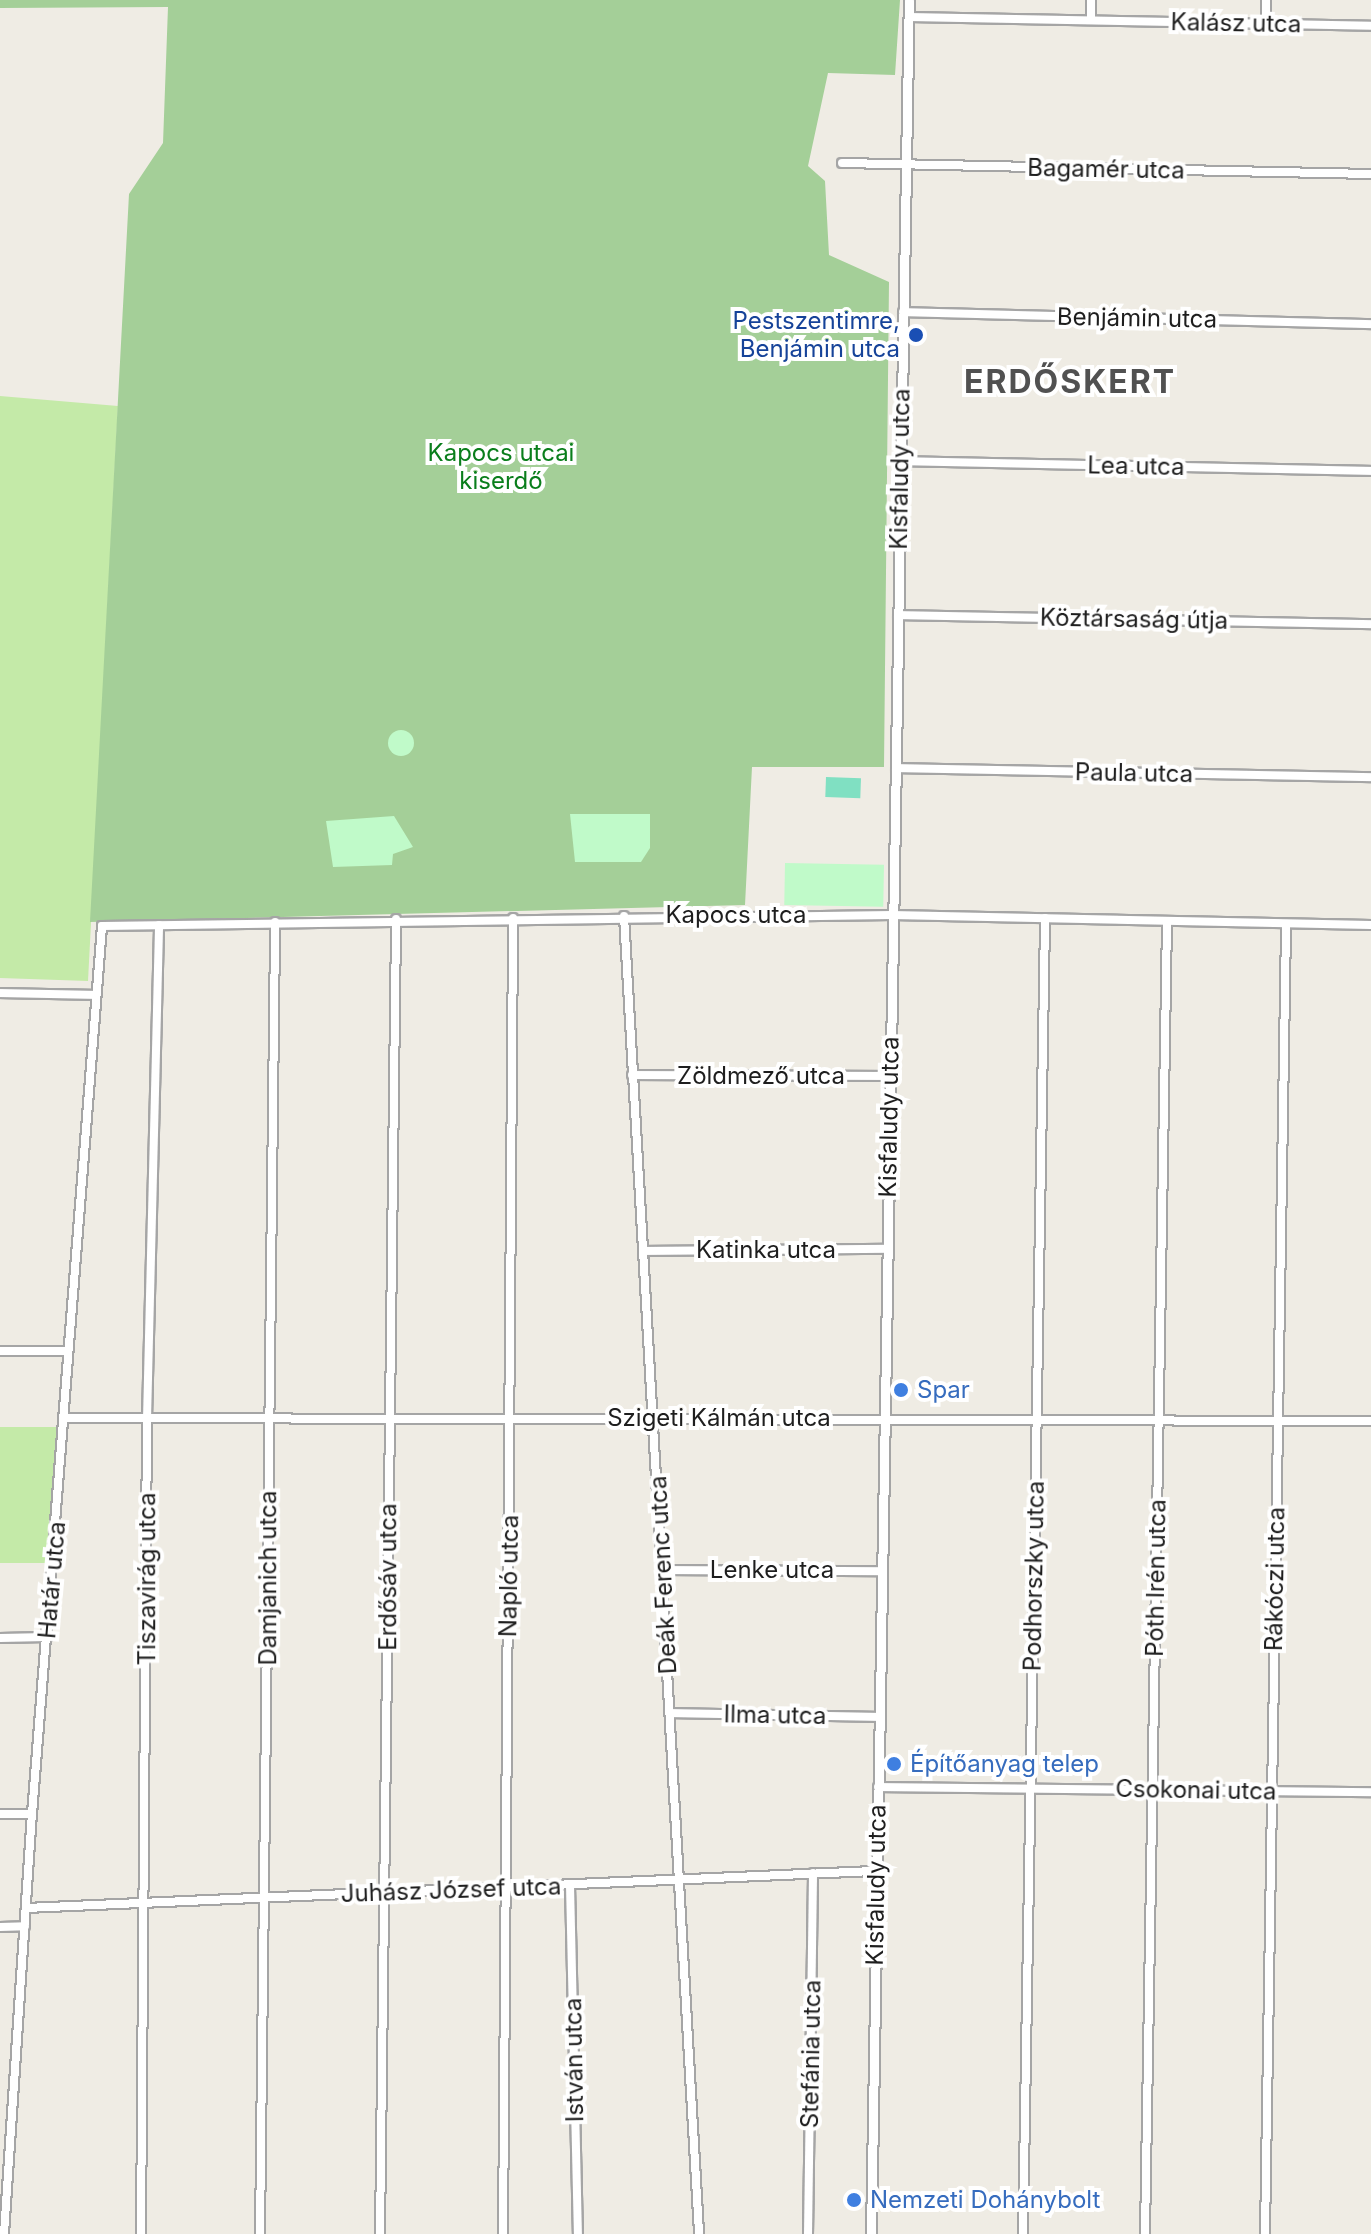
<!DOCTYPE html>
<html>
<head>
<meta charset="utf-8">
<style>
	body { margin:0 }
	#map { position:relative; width:1371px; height:2234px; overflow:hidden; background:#efece4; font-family:Inter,sans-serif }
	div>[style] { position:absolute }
	.grass>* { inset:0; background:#c4eaa8 }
	.forest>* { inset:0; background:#a4cf98 }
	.park>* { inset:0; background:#c0fac9; transform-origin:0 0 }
	.round { border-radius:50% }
	.pitch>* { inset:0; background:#80e0c2; transform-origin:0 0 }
	.roads { filter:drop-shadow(2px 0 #a5a5a5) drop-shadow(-2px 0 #a5a5a5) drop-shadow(0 2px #a5a5a5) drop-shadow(0 -2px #a5a5a5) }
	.minor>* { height:8px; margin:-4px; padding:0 4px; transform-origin:4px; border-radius:4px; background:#fff }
	.tertiary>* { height:9px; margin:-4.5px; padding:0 4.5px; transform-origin:4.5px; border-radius:4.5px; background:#fff }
	.dots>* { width:22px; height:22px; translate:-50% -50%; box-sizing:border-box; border:4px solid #fff; border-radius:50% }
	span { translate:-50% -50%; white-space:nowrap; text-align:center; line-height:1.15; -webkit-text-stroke:8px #fff; paint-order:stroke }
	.street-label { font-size:24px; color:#1e1e1e }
	.transit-label { font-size:24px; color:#164399 }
	.right { translate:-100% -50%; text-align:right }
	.park-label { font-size:24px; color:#0a7e1c }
	.shop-label { font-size:24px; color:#366cbe }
	.left { translate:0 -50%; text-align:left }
	.district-label { font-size:32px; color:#515151; font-weight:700; letter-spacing:2px }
</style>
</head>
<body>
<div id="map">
	<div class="grass">
		<div style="clip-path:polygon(0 396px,118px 406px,88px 981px,0 978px)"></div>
		<div style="clip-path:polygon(0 1427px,59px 1427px,48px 1563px,0 1563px)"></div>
	</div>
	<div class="forest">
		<div style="clip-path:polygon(0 0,900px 0,895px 75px,828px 73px,808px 166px,825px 181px,829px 255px,889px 282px,884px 767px,752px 767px,745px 905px,90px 922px,129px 194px,163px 143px,168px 7px,0 8px)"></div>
	</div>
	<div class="park">
		<div class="round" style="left:388px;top:730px;width:26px;height:26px"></div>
		<div style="clip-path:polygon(570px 814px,650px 814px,650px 848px,641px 862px,575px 862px)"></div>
		<div style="clip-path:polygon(394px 816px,413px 847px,393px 854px,392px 865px,333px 867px,326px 821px)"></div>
		<div style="left:785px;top:863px;width:99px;height:42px;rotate:1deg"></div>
	</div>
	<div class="pitch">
		<div style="left:826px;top:777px;width:35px;height:20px;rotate:2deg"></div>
	</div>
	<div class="roads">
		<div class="minor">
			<div style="left:909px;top:17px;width:462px;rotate:1.1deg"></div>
			<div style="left:1091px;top:19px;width:19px;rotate:-90deg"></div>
			<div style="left:1266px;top:24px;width:24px;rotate:-90deg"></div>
			<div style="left:842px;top:163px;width:529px;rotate:1.19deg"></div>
			<div style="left:903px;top:312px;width:468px;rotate:1.5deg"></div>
			<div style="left:900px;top:461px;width:471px;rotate:1.2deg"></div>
			<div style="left:898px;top:615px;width:473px;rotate:1.1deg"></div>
			<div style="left:896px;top:768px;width:475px;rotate:1.1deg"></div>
			<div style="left:624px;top:916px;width:1320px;rotate:86.74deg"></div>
			<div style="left:0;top:993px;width:96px;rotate:1.2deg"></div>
			<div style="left:632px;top:1075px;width:258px;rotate:0.2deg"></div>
			<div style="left:644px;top:1251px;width:243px;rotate:-0.5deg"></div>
			<div style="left:0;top:1351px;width:68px"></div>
			<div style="left:67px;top:1418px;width:1304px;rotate:0.13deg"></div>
			<div style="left:664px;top:1570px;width:217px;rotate:0.3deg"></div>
			<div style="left:0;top:1638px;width:47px;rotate:-1.2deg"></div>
			<div style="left:671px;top:1713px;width:208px;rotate:1.1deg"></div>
			<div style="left:878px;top:1787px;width:493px;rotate:0.6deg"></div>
			<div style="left:0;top:1814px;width:32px"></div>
			<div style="left:570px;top:1885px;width:349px;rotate:88.7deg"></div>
			<div style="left:26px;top:1908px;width:850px;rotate:-2.5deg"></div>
			<div style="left:0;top:1927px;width:25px;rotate:-2deg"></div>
			<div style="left:4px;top:2234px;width:421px;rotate:-86.2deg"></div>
			<div style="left:32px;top:1814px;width:891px;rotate:-85.49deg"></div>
			<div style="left:102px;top:926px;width:790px;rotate:-0.8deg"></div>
			<div style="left:892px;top:915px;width:479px;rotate:1.2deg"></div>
			<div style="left:141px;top:2234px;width:815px;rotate:-89.58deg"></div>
			<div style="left:147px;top:1419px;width:494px;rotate:-88.6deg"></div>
			<div style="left:260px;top:2234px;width:1312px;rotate:-89.34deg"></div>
			<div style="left:380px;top:2234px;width:1315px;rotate:-89.3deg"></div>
			<div style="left:503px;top:2234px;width:1316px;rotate:-89.56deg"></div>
			<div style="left:808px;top:2234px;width:361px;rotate:-89.2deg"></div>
			<div style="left:1023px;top:2234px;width:1316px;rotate:-89.04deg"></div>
			<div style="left:1145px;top:2234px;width:1312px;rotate:-89.04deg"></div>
			<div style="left:1265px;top:2234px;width:1310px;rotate:-89.08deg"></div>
		</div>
		<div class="tertiary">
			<div style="left:871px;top:2234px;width:2234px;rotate:-89.03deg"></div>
		</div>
	</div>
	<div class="dots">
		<div style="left:916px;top:335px;background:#1a4fb4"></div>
		<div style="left:901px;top:1390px;background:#3f7fe0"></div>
		<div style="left:894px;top:1764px;background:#3f7fe0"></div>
		<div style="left:854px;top:2200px;background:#3f7fe0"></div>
	</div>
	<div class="street-label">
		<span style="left:1236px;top:23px;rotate:1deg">Kalász utca</span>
		<span style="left:1106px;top:169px;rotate:1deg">Bagamér utca</span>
		<span style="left:1137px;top:318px;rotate:1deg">Benjámin utca</span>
		<span style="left:1136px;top:466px;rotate:1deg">Lea utca</span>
		<span style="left:900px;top:469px;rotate:-89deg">Kisfaludy utca</span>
		<span style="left:1134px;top:619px;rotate:1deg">Köztársaság útja</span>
		<span style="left:1134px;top:773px;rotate:1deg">Paula utca</span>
		<span style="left:736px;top:915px">Kapocs utca</span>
		<span style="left:761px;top:1076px">Zöldmező utca</span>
		<span style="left:889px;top:1117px;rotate:-89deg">Kisfaludy utca</span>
		<span style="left:766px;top:1250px">Katinka utca</span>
		<span style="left:719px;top:1418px">Szigeti Kálmán utca</span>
		<span style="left:772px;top:1570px">Lenke utca</span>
		<span style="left:663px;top:1575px;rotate:-93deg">Deák Ferenc utca</span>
		<span style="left:509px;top:1576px;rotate:-89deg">Napló utca</span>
		<span style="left:1034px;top:1576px;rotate:-89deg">Podhorszky utca</span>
		<span style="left:388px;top:1577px;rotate:-90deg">Erdősáv utca</span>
		<span style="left:268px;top:1578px;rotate:-90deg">Damjanich utca</span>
		<span style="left:1156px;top:1578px;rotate:-89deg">Póth Irén utca</span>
		<span style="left:147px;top:1579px;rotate:-90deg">Tiszavirág utca</span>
		<span style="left:1275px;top:1579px;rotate:-89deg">Rákóczi utca</span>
		<span style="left:52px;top:1580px;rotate:-85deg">Határ utca</span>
		<span style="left:775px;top:1715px;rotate:1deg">Ilma utca</span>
		<span style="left:1196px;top:1790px;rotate:1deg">Csokonai utca</span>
		<span style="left:876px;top:1885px;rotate:-89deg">Kisfaludy utca</span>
		<span style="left:451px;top:1890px;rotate:-2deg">Juhász József utca</span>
		<span style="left:811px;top:2054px;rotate:-89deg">Stefánia utca</span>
		<span style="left:574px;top:2060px;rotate:-91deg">István utca</span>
	</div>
	<div class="transit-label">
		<span class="right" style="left:900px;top:335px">Pestszentimre,<br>Benjámin utca</span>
	</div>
	<div class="park-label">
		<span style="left:501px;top:467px">Kapocs utcai<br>kiserdő</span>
	</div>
	<div class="shop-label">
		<span class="left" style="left:917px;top:1390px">Spar</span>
		<span class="left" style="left:910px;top:1764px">Építőanyag telep</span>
		<span class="left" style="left:870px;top:2200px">Nemzeti Dohánybolt</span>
	</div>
	<div class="district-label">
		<span style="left:1070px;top:382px">ERDŐSKERT</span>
	</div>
</div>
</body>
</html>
